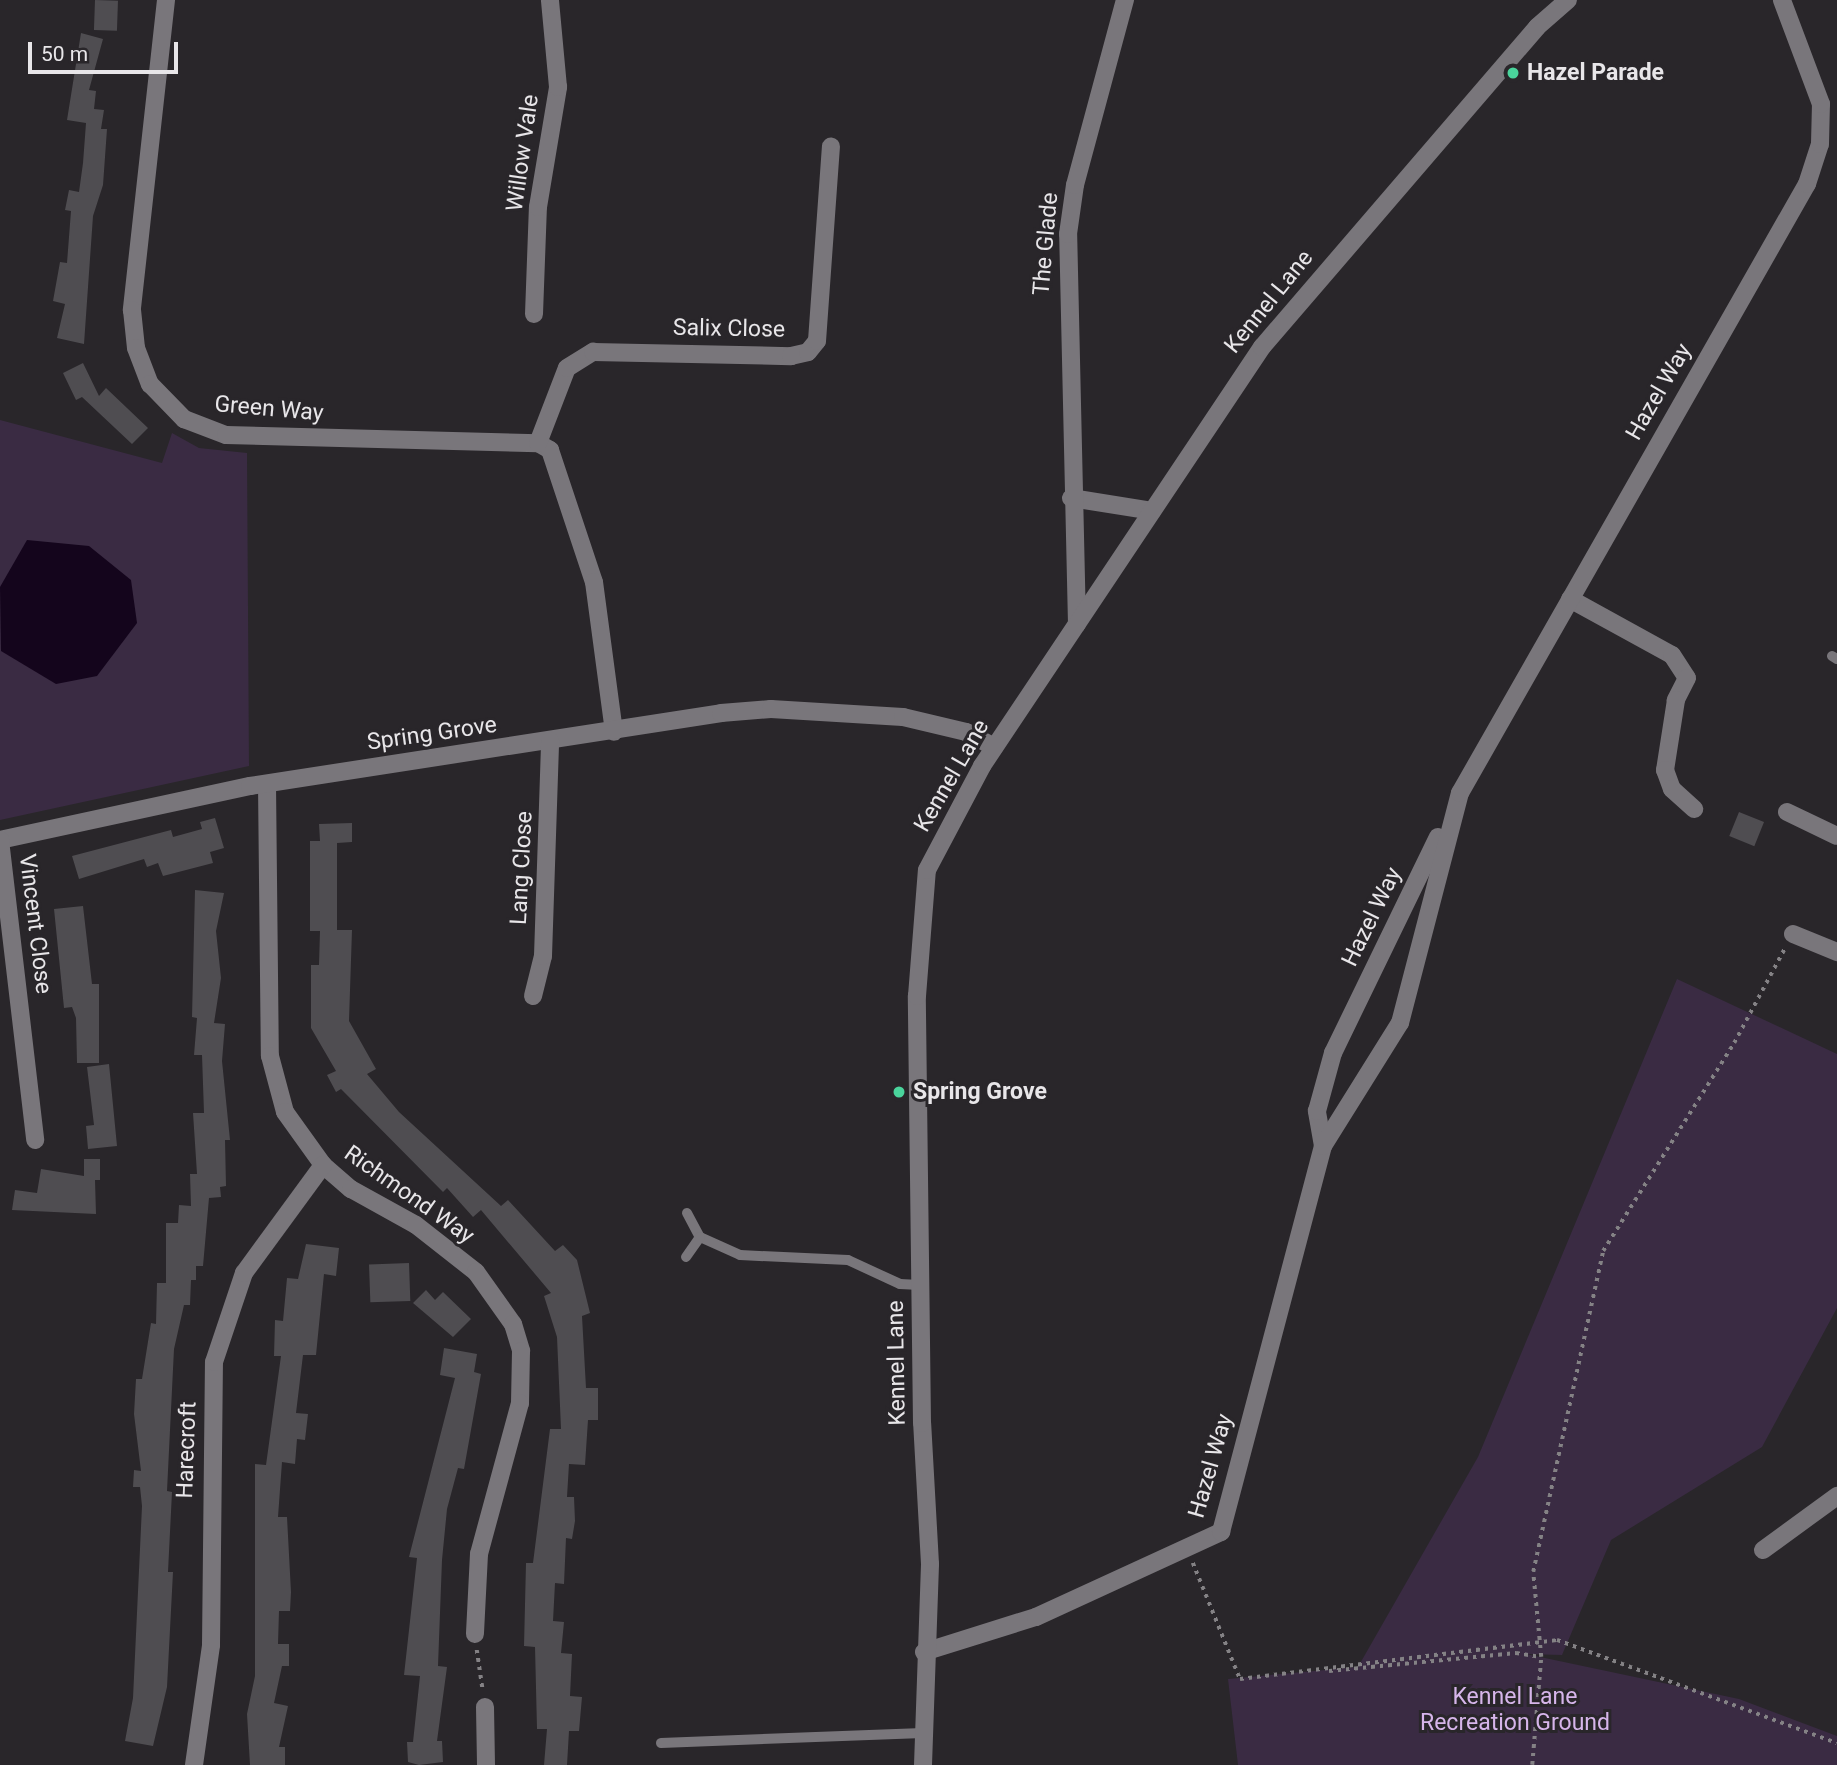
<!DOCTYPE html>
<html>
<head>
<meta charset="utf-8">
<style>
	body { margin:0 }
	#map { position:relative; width:1837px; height:1765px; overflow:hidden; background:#29262a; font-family:Roboto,sans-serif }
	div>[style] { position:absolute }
	.green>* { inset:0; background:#3a2b43 }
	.water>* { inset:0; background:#14051c }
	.building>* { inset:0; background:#4f4d51; transform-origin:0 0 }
	.path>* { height:3.5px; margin-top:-1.75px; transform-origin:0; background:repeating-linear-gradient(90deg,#848285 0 3.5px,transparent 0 8.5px) }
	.lane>* { height:10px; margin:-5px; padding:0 5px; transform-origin:5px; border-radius:5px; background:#79767b }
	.street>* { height:18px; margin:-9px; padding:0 9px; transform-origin:9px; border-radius:9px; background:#79767b }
	.secondary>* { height:18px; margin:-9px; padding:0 9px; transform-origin:9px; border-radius:9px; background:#79767b }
	.dots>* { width:19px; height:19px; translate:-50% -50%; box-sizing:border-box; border:4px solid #29262a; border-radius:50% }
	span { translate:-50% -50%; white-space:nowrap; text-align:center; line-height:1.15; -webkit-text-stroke:6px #29262a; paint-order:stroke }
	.poi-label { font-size:23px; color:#e8e6e9; font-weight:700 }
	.left { translate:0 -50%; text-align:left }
	.street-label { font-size:23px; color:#e8e6e9 }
	.park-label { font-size:23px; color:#d6b5ea }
	.scale { position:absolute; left:28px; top:42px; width:150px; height:32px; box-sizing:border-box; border:4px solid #e8e6e9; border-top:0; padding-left:9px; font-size:21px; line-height:24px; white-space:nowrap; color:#e8e6e9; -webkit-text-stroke:5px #29262a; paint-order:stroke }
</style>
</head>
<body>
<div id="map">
	<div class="green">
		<div style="clip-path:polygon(0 420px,162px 463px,172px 433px,199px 448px,247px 453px,249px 766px,0 820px)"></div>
		<div style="clip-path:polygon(1677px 979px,1837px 1054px,1837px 1308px,1762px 1447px,1611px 1540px,1562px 1655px,1526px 1654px,1739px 1699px,1837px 1736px,1837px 1765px,1238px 1765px,1228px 1679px,1358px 1667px,1478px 1457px)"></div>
	</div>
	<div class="water">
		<div style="clip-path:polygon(27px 540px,89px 546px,131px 580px,137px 623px,97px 676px,56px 684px,1px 651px,0 587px)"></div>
	</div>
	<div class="building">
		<div style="left:95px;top:0;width:23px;height:30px;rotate:2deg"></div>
		<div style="clip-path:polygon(81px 33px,103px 39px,89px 90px,96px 91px,94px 109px,104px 110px,101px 129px,107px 129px,103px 185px,93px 216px,84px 344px,57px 338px,65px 304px,53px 301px,60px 262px,67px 263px,71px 211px,65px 210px,69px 190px,79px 192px,83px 163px,86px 123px,67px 120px)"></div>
		<div style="clip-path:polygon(83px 363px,99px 396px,106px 388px,148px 428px,132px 444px,82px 397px,76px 400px,63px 373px)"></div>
		<div style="left:1739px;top:812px;width:27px;height:26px;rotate:22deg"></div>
		<div style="clip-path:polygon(215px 818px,224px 848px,210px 852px,213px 863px,163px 876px,158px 863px,147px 867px,144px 859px,79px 879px,72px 856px,171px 830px,173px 837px,202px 829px,200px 822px)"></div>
		<div style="clip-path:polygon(352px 823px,352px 842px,337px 843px,337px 930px,352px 930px,349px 1021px,376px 1069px,367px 1074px,399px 1112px,501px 1206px,508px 1200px,555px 1251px,563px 1245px,577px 1260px,590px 1313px,582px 1316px,586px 1388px,598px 1388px,598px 1420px,588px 1420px,585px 1465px,569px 1464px,567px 1497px,574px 1497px,575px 1521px,572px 1539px,566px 1538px,564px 1584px,555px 1583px,553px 1621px,564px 1622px,561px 1653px,572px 1654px,570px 1696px,582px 1697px,579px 1731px,569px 1731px,567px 1765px,544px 1765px,547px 1729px,537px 1729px,535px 1647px,524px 1646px,526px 1563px,533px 1563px,550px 1429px,561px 1429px,557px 1337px,544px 1296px,551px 1293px,481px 1210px,473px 1217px,447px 1188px,443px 1192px,341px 1089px,336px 1092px,327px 1075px,336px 1071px,311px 1028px,311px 965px,319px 965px,320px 931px,310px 931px,310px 841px,320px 841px,319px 824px)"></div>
		<div style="clip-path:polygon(195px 890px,224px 893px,216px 931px,221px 978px,214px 1023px,225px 1024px,222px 1061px,230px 1140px,225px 1140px,226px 1186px,220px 1187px,221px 1197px,209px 1198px,203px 1266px,196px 1266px,196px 1280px,191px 1280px,190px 1305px,184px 1305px,174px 1349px,167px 1491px,172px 1492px,168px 1572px,173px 1572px,167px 1687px,153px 1746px,125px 1741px,133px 1698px,142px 1506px,140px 1487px,133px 1487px,134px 1470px,141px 1471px,134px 1414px,136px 1379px,142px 1379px,151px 1323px,156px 1324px,157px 1283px,166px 1283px,166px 1223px,178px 1223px,179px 1205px,191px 1206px,190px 1174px,197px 1174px,193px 1113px,204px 1113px,202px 1055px,194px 1055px,197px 1018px,192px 1017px)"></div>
		<div style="clip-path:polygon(83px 906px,92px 984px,99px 984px,99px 1063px,77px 1063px,76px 1018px,72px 1007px,64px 1008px,54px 909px)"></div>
		<div style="clip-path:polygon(109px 1064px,117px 1146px,88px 1149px,86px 1126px,94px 1125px,87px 1067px)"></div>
		<div style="clip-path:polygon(84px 1159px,100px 1159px,100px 1180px,95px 1180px,96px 1214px,12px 1210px,15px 1190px,37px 1193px,41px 1169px,84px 1176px)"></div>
		<div style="clip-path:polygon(306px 1244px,339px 1248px,336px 1276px,324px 1274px,316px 1355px,303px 1355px,296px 1413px,308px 1414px,305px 1440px,297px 1439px,295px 1464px,282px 1462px,278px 1517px,287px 1517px,291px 1592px,290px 1611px,279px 1611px,278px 1644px,289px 1644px,289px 1666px,282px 1666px,274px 1703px,288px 1706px,279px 1747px,285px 1747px,285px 1765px,250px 1765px,247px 1714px,255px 1676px,255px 1464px,266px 1465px,281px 1356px,274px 1356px,275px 1320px,283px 1321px,287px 1278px,298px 1279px)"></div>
		<div style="left:409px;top:1263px;width:38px;height:40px;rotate:88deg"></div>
		<div style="clip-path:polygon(426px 1290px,435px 1300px,443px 1292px,471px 1319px,453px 1337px,413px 1303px)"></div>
		<div style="clip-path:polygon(444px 1348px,477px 1354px,474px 1372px,481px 1374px,464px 1469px,458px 1468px,447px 1509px,442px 1560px,438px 1666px,447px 1667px,437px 1741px,442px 1741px,443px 1762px,419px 1765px,408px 1762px,407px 1742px,413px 1742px,420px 1676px,404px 1675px,417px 1558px,409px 1557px,455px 1378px,440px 1375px)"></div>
	</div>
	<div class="path">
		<div style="left:1193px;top:1563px;width:125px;rotate:67.9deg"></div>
		<div style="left:477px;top:1650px;width:41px;rotate:81.7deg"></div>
		<div style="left:1329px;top:1671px;width:188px;rotate:-5.5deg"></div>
		<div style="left:1516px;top:1653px;width:25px;rotate:9deg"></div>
		<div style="left:1240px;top:1679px;width:319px;rotate:-7deg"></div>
		<div style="left:1557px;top:1640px;width:298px;rotate:20.2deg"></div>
		<div style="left:1532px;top:1765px;width:108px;rotate:-85.2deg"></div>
		<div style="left:1541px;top:1657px;width:85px;rotate:-95.4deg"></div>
		<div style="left:1533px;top:1572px;width:329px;rotate:-77.7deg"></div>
		<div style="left:1603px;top:1251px;width:246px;rotate:-57.8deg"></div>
		<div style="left:1734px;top:1043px;width:108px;rotate:-61.8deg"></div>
	</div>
	<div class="lane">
		<div style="left:1832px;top:656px;width:6px;rotate:31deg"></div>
		<div style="left:687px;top:1213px;width:27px;rotate:62deg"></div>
		<div style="left:700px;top:1237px;width:44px;rotate:24.2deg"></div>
		<div style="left:740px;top:1255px;width:108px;rotate:2.7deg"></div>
		<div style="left:848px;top:1260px;width:57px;rotate:24.8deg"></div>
		<div style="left:900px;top:1284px;width:20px;rotate:3deg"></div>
		<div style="left:686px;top:1257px;width:24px;rotate:-55deg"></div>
		<div style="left:661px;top:1743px;width:262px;rotate:-2.2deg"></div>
	</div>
	<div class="street">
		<div style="left:166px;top:0;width:312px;rotate:96.3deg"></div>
		<div style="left:132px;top:310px;width:38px;rotate:84deg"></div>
		<div style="left:136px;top:348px;width:39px;rotate:69deg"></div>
		<div style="left:150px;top:384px;width:49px;rotate:45.8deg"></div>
		<div style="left:184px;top:419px;width:45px;rotate:20.9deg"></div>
		<div style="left:226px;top:435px;width:312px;rotate:1.5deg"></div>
		<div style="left:538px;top:443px;width:14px;rotate:30deg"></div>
		<div style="left:550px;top:450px;width:139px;rotate:71.6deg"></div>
		<div style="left:594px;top:582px;width:151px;rotate:82.4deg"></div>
		<div style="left:534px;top:314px;width:107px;rotate:-87.9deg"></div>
		<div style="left:538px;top:207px;width:122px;rotate:-80.5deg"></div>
		<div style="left:558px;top:87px;width:87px;rotate:-95.3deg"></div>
		<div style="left:538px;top:443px;width:80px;rotate:-68.9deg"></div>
		<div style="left:567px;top:368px;width:31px;rotate:-32deg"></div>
		<div style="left:593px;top:352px;width:198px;rotate:1.2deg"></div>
		<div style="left:791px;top:356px;width:17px;rotate:-13deg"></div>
		<div style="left:808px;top:352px;width:14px;rotate:-51deg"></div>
		<div style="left:817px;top:341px;width:195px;rotate:-85.9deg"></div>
		<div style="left:1071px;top:498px;width:82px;rotate:9.1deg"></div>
		<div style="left:1570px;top:599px;width:116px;rotate:28.8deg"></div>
		<div style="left:1672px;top:655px;width:27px;rotate:57deg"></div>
		<div style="left:1687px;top:678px;width:25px;rotate:117deg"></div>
		<div style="left:1676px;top:700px;width:71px;rotate:98.9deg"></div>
		<div style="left:1665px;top:770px;width:20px;rotate:70deg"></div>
		<div style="left:1672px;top:789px;width:30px;rotate:42deg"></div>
		<div style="left:1077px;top:624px;width:390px;rotate:-91.3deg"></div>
		<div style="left:1068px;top:234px;width:49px;rotate:-81.9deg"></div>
		<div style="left:1075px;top:185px;width:192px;rotate:-74.9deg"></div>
		<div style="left:267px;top:784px;width:272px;rotate:89.4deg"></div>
		<div style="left:270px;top:1056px;width:58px;rotate:75deg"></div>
		<div style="left:285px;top:1112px;width:65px;rotate:54.4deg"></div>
		<div style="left:323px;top:1165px;width:37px;rotate:41deg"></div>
		<div style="left:351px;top:1189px;width:74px;rotate:29deg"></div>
		<div style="left:416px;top:1225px;width:76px;rotate:38.1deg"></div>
		<div style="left:476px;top:1272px;width:64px;rotate:54.6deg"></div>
		<div style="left:513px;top:1324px;width:28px;rotate:73deg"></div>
		<div style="left:521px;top:1351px;width:52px;rotate:91.1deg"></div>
		<div style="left:520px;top:1403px;width:156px;rotate:105.2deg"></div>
		<div style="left:479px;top:1554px;width:80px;rotate:92.9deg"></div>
		<div style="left:1787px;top:812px;width:55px;rotate:25.6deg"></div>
		<div style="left:0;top:840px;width:256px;rotate:-12.2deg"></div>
		<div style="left:250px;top:786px;width:477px;rotate:-8.8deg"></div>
		<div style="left:721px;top:713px;width:50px;rotate:-4.6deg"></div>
		<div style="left:771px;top:709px;width:132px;rotate:3.5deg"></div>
		<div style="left:903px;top:717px;width:65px;rotate:13.4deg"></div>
		<div style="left:966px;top:732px;width:32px;rotate:28deg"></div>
		<div style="left:0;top:840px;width:302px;rotate:83.3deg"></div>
		<div style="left:1793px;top:934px;width:48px;rotate:22.2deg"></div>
		<div style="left:533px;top:996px;width:41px;rotate:-76deg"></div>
		<div style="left:543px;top:956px;width:215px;rotate:-88.1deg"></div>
		<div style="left:1323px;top:1146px;width:36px;rotate:-100deg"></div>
		<div style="left:1317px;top:1111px;width:60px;rotate:-74.6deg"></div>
		<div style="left:1333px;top:1053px;width:240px;rotate:-64.1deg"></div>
		<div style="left:1763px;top:1550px;width:92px;rotate:-36.1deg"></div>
		<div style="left:924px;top:1652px;width:117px;rotate:-17.4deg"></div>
		<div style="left:1036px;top:1617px;width:204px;rotate:-24.7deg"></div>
		<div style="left:1221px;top:1532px;width:399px;rotate:-75.2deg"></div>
		<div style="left:1323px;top:1146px;width:145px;rotate:-58deg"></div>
		<div style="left:1400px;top:1023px;width:238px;rotate:-75.4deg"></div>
		<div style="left:1460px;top:793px;width:701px;rotate:-60.33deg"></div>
		<div style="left:1807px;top:184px;width:42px;rotate:-72deg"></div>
		<div style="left:1820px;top:144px;width:40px;rotate:-88.6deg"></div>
		<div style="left:1821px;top:104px;width:111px;rotate:-110.6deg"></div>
		<div style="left:485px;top:1707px;width:58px;rotate:89deg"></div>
		<div style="left:194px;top:1765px;width:121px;rotate:-81.9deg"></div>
		<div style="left:211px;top:1645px;width:283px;rotate:-89.4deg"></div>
		<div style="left:214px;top:1362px;width:94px;rotate:-71.4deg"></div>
		<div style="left:244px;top:1273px;width:134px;rotate:-53.8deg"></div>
	</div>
	<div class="secondary">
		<div style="left:923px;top:1765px;width:201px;rotate:-88deg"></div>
		<div style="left:930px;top:1564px;width:141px;rotate:-93.2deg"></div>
		<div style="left:922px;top:1423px;width:427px;rotate:-90.7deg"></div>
		<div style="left:917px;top:996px;width:126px;rotate:-85.5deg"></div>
		<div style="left:927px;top:870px;width:118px;rotate:-62.1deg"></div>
		<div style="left:982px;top:766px;width:504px;rotate:-56.25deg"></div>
		<div style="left:1262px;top:347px;width:422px;rotate:-49.3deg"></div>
		<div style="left:1537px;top:27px;width:41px;rotate:-41.1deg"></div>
	</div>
	<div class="dots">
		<div style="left:1513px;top:73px;background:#4ad49c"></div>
		<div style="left:899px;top:1092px;background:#4ad49c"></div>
	</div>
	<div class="poi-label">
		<span class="left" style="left:1527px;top:73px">Hazel Parade</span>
		<span class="left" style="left:913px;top:1092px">Spring Grove</span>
	</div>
	<div class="street-label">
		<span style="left:523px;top:153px;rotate:-82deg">Willow Vale</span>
		<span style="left:1046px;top:244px;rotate:-85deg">The Glade</span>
		<span style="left:1269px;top:302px;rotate:-51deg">Kennel Lane</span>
		<span style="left:729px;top:329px;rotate:1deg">Salix Close</span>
		<span style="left:1659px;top:392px;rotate:-60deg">Hazel Way</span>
		<span style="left:269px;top:409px;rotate:5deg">Green Way</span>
		<span style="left:432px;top:734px;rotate:-8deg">Spring Grove</span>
		<span style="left:952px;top:776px;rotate:-60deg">Kennel Lane</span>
		<span style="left:522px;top:868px;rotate:-87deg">Lang Close</span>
		<span style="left:1372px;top:917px;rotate:-64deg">Hazel Way</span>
		<span style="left:35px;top:924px;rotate:83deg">Vincent Close</span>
		<span style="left:409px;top:1195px;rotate:35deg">Richmond Way</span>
		<span style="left:897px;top:1363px;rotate:-91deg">Kennel Lane</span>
		<span style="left:187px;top:1450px;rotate:-88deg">Harecroft</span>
		<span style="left:1211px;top:1466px;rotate:-74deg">Hazel Way</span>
	</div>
	<div class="park-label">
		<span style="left:1515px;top:1710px">Kennel Lane<br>Recreation Ground</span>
	</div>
	<div class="scale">50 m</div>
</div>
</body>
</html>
